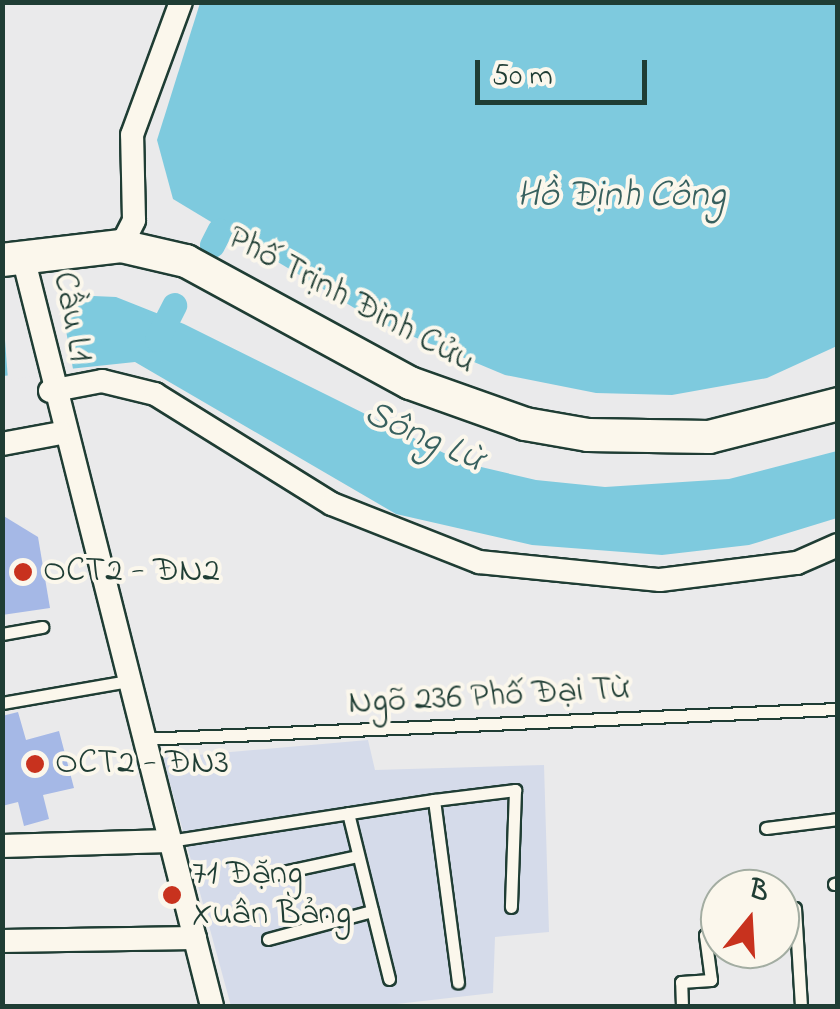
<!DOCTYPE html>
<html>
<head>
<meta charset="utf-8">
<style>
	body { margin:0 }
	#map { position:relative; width:840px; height:1009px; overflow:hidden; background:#eaeaeb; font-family:"Indie Flower",sans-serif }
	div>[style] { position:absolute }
	.built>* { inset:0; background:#d5dbea }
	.water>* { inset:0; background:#7ecade }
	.pier>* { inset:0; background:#eaeaeb }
	.canal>* { height:25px; margin:-12.5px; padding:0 12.5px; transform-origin:12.5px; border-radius:12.5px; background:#7ecade }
	.building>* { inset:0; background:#a5b8e6 }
	.roads { filter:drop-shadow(2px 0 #1f3d34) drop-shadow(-2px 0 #1f3d34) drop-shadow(0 2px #1f3d34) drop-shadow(0 -2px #1f3d34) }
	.service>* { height:11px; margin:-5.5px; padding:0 5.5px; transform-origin:5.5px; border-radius:5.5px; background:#fbf7ec }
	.minor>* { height:22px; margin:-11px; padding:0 11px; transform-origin:11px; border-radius:11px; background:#fbf7ec }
	.secondary>* { height:32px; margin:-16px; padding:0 16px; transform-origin:16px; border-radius:16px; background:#fbf7ec }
	.dots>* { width:28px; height:28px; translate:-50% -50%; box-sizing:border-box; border:5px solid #fbf7ec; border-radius:50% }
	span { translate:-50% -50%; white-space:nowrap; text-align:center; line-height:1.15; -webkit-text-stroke:8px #fbf7ec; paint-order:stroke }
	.street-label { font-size:35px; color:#1f3d34 }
	.poi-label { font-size:35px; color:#1f3d34 }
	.left { translate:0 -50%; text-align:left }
	.water-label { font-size:38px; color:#37605e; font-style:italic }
	.frame { position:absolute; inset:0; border:5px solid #1f3d34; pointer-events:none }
	.north { position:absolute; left:700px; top:869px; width:100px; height:100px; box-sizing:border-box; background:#fbf7ec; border:2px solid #a3ada2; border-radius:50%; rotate:18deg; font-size:28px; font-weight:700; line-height:40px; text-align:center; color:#1f3d34 }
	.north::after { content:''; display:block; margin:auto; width:35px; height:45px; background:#c8321e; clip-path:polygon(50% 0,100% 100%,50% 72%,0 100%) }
	.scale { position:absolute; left:475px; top:60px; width:172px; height:45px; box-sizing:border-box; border:5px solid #1f3d34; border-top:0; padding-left:12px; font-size:30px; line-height:35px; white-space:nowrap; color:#1f3d34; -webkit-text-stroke:8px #fbf7ec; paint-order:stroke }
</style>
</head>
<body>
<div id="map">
	<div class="built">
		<div style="clip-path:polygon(368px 740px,375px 770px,544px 765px,549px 932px,495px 937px,493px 993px,379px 1006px,231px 1006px,163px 758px)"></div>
	</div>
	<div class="water">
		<div style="clip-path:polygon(200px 3px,837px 3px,837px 346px,767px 378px,672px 395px,596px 393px,505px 375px,376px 321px,173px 199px,157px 140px)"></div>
		<div style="clip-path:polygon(71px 295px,116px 297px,184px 324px,464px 463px,536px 480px,605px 487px,729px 479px,837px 451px,837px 518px,749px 545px,662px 555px,532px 545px,396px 514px,135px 362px,3px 376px,2px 305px)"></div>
	</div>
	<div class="pier">
		<div style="clip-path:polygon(59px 292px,73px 369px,8px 380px,2px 300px)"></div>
	</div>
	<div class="canal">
		<div style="left:212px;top:245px;width:16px;rotate:-63deg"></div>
		<div style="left:157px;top:339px;width:38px;rotate:-63deg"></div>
	</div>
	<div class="building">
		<div style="clip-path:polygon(2px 515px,38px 537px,50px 608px,2px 615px)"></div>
		<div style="clip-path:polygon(18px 712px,26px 740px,59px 731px,74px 788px,43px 795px,49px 819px,24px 826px,18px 802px,2px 806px,2px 716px)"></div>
	</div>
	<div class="roads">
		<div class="service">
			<div style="left:2px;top:634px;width:41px;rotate:-9.9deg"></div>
			<div style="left:2px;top:703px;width:128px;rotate:-9.9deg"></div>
			<div style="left:142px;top:739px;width:697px;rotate:-2.47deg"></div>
			<div style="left:434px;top:800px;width:82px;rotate:-7deg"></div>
			<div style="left:515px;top:790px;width:117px;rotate:92deg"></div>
			<div style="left:348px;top:813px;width:171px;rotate:76.1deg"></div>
			<div style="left:766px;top:828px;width:73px;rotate:-7.1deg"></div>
			<div style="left:169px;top:841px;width:268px;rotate:-8.8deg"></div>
			<div style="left:434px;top:800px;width:184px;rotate:82.5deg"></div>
			<div style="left:274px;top:874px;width:86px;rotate:-12.1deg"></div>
			<div style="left:834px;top:884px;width:4px;rotate:-14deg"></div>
			<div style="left:795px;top:908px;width:98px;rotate:86.5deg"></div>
			<div style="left:268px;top:939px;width:108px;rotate:-15.1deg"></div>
			<div style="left:682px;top:1006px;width:24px;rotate:-92deg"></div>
			<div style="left:681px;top:982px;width:30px;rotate:-4deg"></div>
			<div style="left:711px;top:980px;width:45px;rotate:-97.6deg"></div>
			<div style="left:705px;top:935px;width:15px;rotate:-4deg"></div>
		</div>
		<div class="minor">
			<div style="left:121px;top:246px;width:29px;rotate:-63deg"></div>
			<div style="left:134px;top:220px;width:85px;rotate:-91.3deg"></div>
			<div style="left:132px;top:135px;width:142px;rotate:-69.8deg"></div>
			<div style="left:23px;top:257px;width:772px;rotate:75.84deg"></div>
			<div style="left:50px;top:391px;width:53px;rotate:-10.9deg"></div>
			<div style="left:102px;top:381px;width:55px;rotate:13.8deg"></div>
			<div style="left:155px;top:394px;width:208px;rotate:31.9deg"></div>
			<div style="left:332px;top:504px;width:158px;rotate:21.5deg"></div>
			<div style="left:479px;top:562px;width:182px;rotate:5.7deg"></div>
			<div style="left:660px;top:580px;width:138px;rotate:-7.1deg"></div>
			<div style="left:797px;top:563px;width:45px;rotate:-23.7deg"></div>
			<div style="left:2px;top:444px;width:60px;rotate:-10.6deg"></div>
			<div style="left:2px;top:846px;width:167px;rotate:-1.7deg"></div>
			<div style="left:2px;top:941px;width:193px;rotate:-0.9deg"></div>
		</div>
		<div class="secondary">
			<div style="left:2px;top:260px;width:120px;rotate:-6.7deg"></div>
			<div style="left:121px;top:246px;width:67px;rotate:13deg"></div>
			<div style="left:186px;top:261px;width:255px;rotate:28.6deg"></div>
			<div style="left:410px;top:383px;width:122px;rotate:19.6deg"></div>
			<div style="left:525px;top:424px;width:64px;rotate:9.9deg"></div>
			<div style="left:588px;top:435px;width:121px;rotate:0.9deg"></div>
			<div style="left:709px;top:437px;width:133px;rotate:-14.3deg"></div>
		</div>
	</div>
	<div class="dots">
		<div style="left:23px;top:572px;background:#c8321e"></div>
		<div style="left:35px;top:764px;background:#c8321e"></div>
		<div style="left:172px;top:895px;background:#c8321e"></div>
	</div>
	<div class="street-label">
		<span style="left:351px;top:301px;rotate:28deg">Phố Trịnh Đình Cửu</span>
		<span style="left:71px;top:317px;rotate:79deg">Cầu L1</span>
		<span style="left:489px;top:697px;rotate:-3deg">Ngõ 236 Phố Đại Từ</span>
	</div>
	<div class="poi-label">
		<span class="left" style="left:43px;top:572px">OCT2 - ĐN2</span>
		<span class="left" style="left:55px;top:764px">OCT2 - ĐN3</span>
		<span class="left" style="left:192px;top:895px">71 Đặng<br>Xuân Bảng</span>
	</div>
	<div class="water-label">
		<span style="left:621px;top:197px">Hồ Định Công</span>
		<span style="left:423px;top:438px;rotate:24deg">Sông Lừ</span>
	</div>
	<div class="frame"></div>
	<div class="north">B</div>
	<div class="scale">50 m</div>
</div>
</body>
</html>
